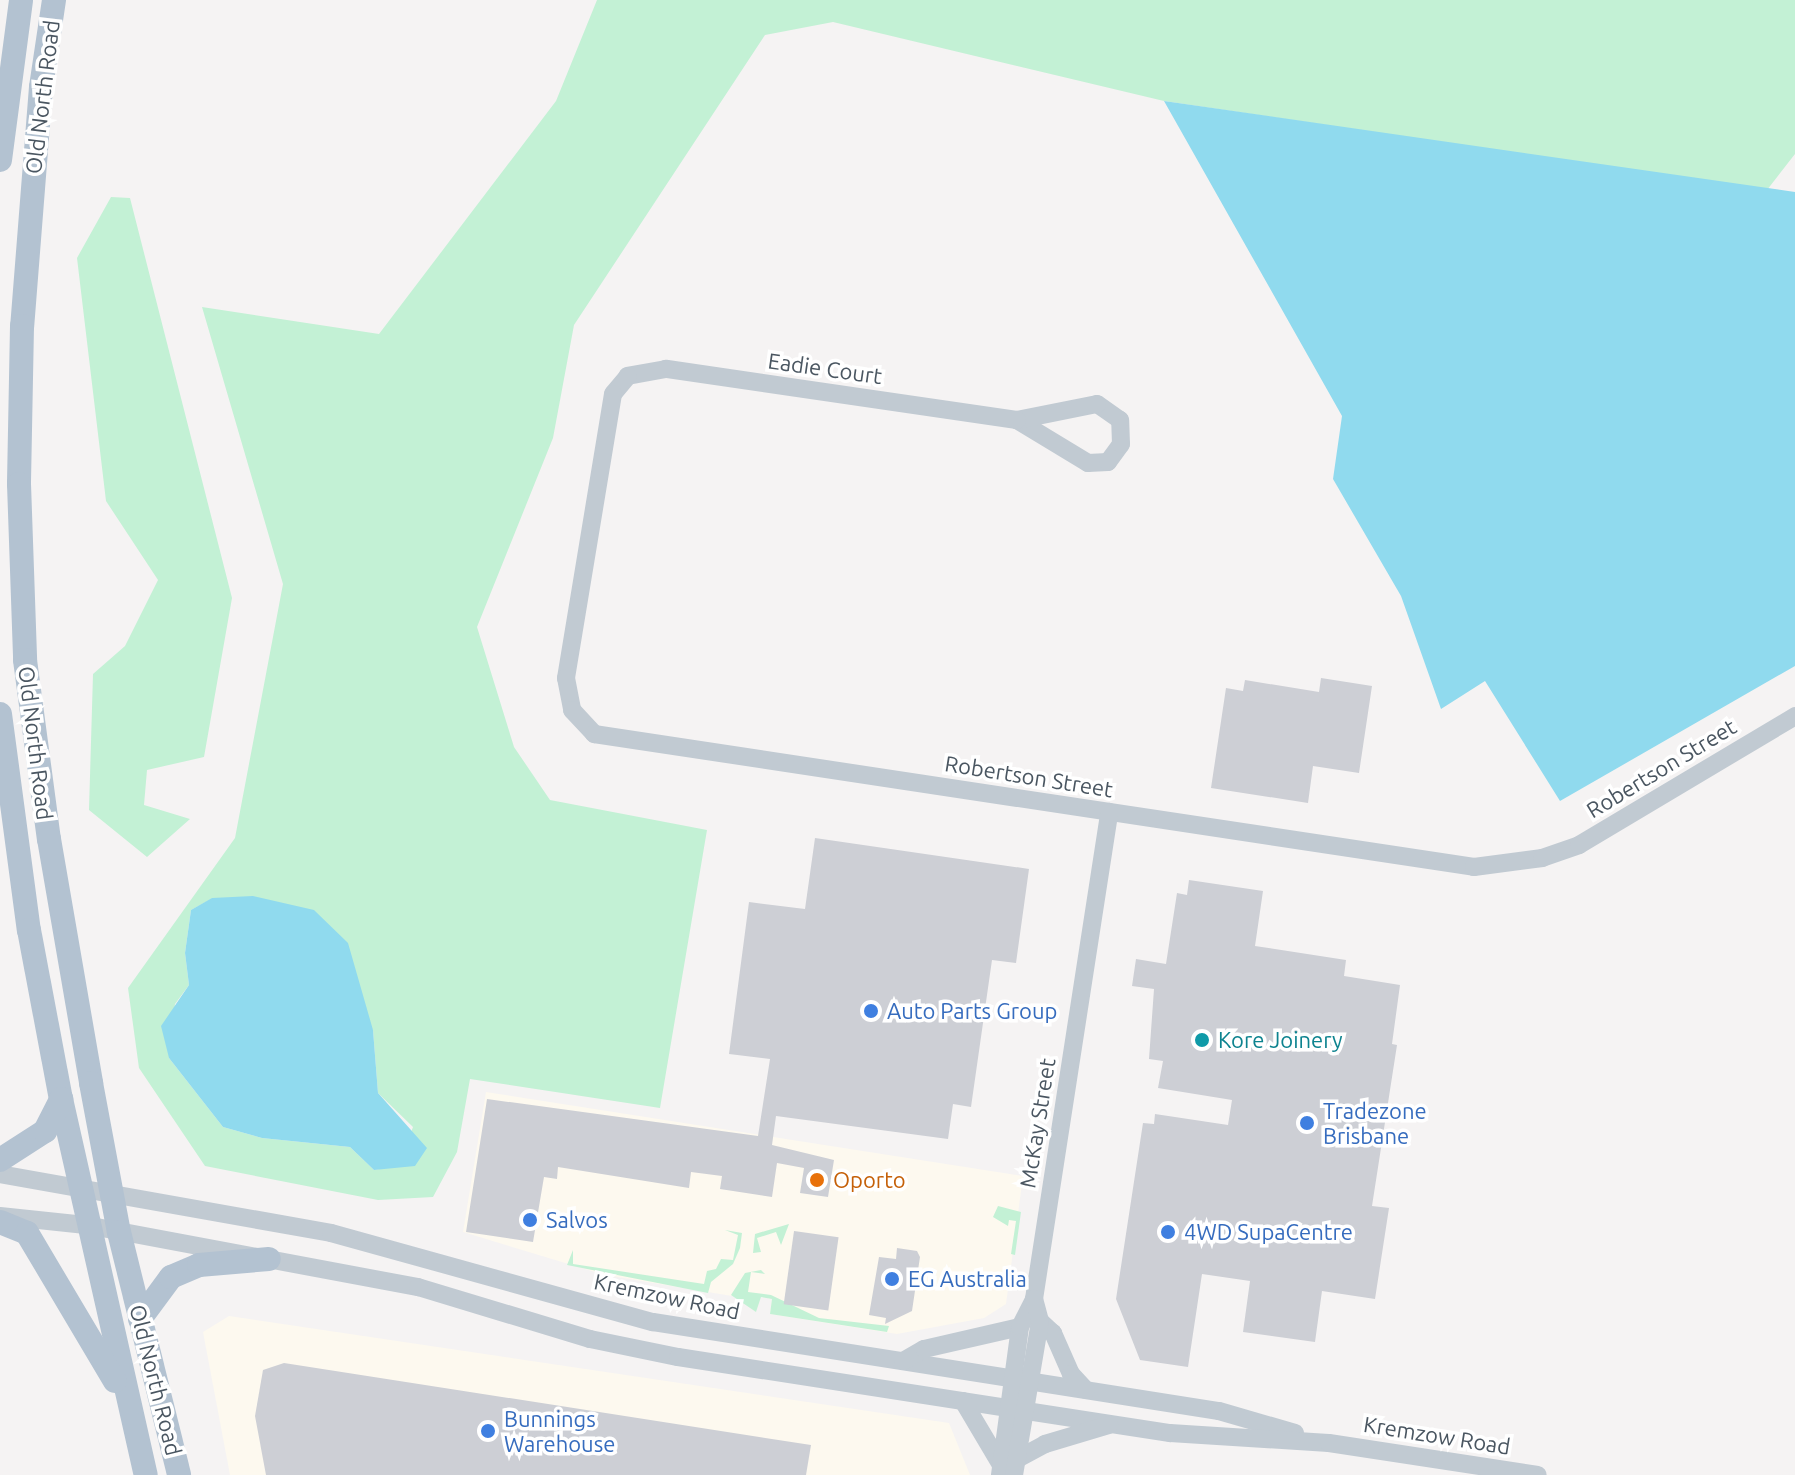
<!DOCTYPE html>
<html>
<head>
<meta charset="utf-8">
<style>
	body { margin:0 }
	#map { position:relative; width:1795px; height:1475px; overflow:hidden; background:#f5f3f3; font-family:Ubuntu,sans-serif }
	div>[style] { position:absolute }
	.commercial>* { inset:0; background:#fdf9ef }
	.green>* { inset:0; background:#c3f1d5 }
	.water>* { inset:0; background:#90daee }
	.building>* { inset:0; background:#cdcfd5; transform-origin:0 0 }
	.minor>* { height:18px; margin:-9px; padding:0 9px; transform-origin:9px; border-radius:9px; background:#c1cad2 }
	.major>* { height:24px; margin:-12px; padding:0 12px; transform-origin:12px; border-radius:12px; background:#b3c2d1 }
	.dots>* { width:22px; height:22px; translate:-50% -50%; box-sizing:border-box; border:4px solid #fff; border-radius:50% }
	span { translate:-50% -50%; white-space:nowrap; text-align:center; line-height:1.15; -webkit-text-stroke:7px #fff; paint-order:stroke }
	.street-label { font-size:22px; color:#4a5661 }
	.shop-label { font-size:22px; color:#366cbe }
	.left { translate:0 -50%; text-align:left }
	.culture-label { font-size:22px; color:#0d838f }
	.food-label { font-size:22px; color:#c56008 }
</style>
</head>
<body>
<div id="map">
	<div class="commercial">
		<div style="clip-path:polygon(486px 1092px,1023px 1176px,1006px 1304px,984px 1318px,897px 1334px,770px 1314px,772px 1299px,761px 1297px,756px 1312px,738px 1297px,605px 1275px,463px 1232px)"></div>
		<div style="clip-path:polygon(229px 1316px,949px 1423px,970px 1475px,230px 1475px,203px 1332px)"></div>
	</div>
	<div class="green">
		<div style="clip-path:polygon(evenodd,597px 0,1795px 0,1795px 154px,1767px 190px,1164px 101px,833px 22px,765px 35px,574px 325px,553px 438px,477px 627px,514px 747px,550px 800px,707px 830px,660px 1108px,470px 1079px,457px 1152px,433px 1197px,378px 1200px,205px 1166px,139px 1068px,128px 988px,235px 838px,283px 584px,202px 307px,379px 334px,556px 101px,597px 0,213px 898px,373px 1030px,378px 1093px,413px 1127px,398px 1166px,374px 1170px,350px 1147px,262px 1138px,223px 1127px,169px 1058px,175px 1004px,189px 985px,185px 953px,191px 910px,213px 898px)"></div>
		<div style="clip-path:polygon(111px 197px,130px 198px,232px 598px,204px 757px,147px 770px,144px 805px,190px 819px,147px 857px,89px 810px,93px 674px,125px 646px,158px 580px,106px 501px,77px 258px)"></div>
		<div style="clip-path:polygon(998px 1206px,1021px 1212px,1015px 1255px,1011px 1254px,1016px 1221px,1009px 1220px,1008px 1226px,993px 1217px)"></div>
		<div style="clip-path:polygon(789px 1224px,781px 1245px,776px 1232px,757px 1238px,761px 1252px,753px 1253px,755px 1234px)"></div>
		<div style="clip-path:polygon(725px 1230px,742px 1233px,740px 1248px,733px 1264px,711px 1282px,708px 1293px,567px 1265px,573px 1250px,573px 1264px,704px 1284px,707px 1271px,716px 1269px,721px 1259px,733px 1260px,738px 1235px)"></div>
		<div style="clip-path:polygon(761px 1270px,765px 1274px,751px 1272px,748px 1292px,771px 1295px,819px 1318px,889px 1326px,887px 1332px,770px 1314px,772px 1299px,761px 1297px,756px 1312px,731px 1295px,745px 1273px)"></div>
	</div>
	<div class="water">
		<div style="clip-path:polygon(1164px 101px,1795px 192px,1795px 666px,1560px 801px,1485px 681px,1441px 709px,1401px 596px,1333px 479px,1342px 416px)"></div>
		<div style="clip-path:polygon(253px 896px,314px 910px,348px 943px,373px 1030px,378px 1093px,427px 1148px,415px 1166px,374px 1170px,350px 1147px,262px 1138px,223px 1127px,169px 1058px,161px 1026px,189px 985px,185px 953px,191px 910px,212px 898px)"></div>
	</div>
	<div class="building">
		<div style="clip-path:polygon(1321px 678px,1372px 686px,1359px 773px,1313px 766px,1308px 803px,1211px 788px,1226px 688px,1243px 691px,1245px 680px,1319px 692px)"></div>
		<div style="clip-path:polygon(815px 838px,1029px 869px,1016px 963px,992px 960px,971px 1107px,953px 1104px,948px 1139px,776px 1116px,772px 1145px,834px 1160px,828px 1197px,800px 1193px,804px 1168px,777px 1163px,772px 1197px,720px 1189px,722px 1176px,691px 1172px,689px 1188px,558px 1167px,557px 1179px,544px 1177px,533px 1242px,466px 1232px,487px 1099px,758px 1136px,770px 1059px,729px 1054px,749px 902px,805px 909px)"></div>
		<div style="clip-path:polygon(1189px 880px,1263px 891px,1255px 946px,1346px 960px,1344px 976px,1400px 985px,1392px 1044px,1397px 1045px,1372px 1206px,1389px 1208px,1375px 1299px,1322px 1291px,1315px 1342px,1243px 1332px,1250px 1281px,1202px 1274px,1188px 1367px,1140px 1360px,1116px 1299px,1143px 1123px,1154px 1124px,1155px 1114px,1228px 1125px,1232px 1100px,1158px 1088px,1163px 1061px,1149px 1059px,1154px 989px,1132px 986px,1136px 959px,1166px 964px,1177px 893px,1187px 895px)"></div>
		<div style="left:794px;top:1231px;width:45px;height:74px;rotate:8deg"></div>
		<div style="clip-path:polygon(897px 1248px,917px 1251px,920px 1257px,912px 1311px,885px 1324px,886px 1318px,869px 1315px,879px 1257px,896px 1259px)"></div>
		<div style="clip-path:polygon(284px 1363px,811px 1445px,806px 1475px,266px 1475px,255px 1416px,263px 1370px)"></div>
	</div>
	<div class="minor">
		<div style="left:1017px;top:420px;width:83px;rotate:31.2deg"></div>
		<div style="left:1088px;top:463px;width:20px;rotate:-3deg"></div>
		<div style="left:1108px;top:462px;width:22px;rotate:-54deg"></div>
		<div style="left:1121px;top:444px;width:24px;rotate:-92deg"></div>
		<div style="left:1120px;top:420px;width:28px;rotate:-145deg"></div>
		<div style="left:1097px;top:404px;width:82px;rotate:168.7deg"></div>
		<div style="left:1017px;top:420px;width:355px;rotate:-171.7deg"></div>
		<div style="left:666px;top:369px;width:39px;rotate:170deg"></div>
		<div style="left:628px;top:376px;width:23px;rotate:130deg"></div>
		<div style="left:613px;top:394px;width:288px;rotate:99.4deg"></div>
		<div style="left:566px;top:678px;width:33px;rotate:79deg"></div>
		<div style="left:572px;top:710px;width:33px;rotate:47deg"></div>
		<div style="left:594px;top:734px;width:890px;rotate:8.59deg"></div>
		<div style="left:1474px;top:867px;width:69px;rotate:-7.5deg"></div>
		<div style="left:1542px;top:858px;width:39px;rotate:-19deg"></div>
		<div style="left:1579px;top:845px;width:252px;rotate:-30.8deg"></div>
		<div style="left:0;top:1174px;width:336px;rotate:10.1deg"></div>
		<div style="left:331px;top:1233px;width:334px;rotate:15.5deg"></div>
		<div style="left:653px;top:1322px;width:573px;rotate:8.94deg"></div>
		<div style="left:1219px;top:1411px;width:79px;rotate:16.1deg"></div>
		<div style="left:0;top:1216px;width:86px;rotate:6deg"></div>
		<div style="left:86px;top:1225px;width:338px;rotate:10.6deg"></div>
		<div style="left:418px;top:1287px;width:180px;rotate:16.8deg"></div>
		<div style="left:590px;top:1339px;width:90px;rotate:11.6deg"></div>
		<div style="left:678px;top:1357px;width:498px;rotate:8.8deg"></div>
		<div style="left:1170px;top:1433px;width:159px;rotate:3.6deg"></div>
		<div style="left:1329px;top:1443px;width:211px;rotate:8.7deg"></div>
		<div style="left:1040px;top:1321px;width:18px;rotate:43deg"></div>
		<div style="left:1053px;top:1333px;width:45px;rotate:66.3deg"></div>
		<div style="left:1071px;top:1374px;width:22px;rotate:47deg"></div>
		<div style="left:903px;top:1361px;width:24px;rotate:-30deg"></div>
		<div style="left:924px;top:1349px;width:98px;rotate:-12.9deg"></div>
		<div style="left:963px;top:1401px;width:74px;rotate:59.3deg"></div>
		<div style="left:1019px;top:1458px;width:30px;rotate:-28deg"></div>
		<div style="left:1045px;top:1444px;width:67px;rotate:-16.5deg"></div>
		<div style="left:1000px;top:1475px;width:149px;rotate:-82.3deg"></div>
		<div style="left:1020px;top:1327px;width:31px;rotate:-63deg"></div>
		<div style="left:1034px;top:1299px;width:493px;rotate:-81.2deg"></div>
		<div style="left:1014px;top:1475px;width:156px;rotate:-80.4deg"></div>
		<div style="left:1040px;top:1321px;width:23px;rotate:-105deg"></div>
	</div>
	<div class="major">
		<div style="left:54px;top:0;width:88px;rotate:98.5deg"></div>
		<div style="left:41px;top:87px;width:240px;rotate:94.5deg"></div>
		<div style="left:22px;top:326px;width:158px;rotate:91.1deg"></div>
		<div style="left:19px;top:484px;width:176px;rotate:88deg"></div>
		<div style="left:25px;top:660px;width:181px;rotate:82.4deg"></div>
		<div style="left:49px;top:839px;width:248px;rotate:80.2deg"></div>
		<div style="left:91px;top:1083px;width:152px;rotate:79.4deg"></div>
		<div style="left:119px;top:1232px;width:250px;rotate:76.1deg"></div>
		<div style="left:0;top:160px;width:161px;rotate:-82.5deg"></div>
		<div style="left:0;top:714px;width:218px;rotate:82.4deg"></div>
		<div style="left:29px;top:930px;width:172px;rotate:79.3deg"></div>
		<div style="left:61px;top:1099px;width:385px;rotate:77.3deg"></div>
		<div style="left:0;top:1160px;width:54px;rotate:-32.8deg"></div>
		<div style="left:45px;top:1131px;width:36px;rotate:-63deg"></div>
		<div style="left:0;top:1222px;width:29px;rotate:22deg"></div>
		<div style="left:27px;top:1233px;width:172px;rotate:59.3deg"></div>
		<div style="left:140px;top:1319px;width:52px;rotate:-53.6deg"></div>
		<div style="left:171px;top:1277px;width:30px;rotate:-23deg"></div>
		<div style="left:199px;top:1265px;width:70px;rotate:-4.9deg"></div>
	</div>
	<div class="dots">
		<div style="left:871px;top:1011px;background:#3f7fe0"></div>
		<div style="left:1202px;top:1040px;background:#0f9aa8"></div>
		<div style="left:1307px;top:1123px;background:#3f7fe0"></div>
		<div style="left:817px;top:1180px;background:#e8710a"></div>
		<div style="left:530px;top:1220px;background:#3f7fe0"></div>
		<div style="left:1168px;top:1232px;background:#3f7fe0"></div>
		<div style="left:892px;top:1279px;background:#3f7fe0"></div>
		<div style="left:488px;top:1431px;background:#3f7fe0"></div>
	</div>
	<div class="street-label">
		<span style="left:42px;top:97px;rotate:-83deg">Old North Road</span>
		<span style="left:825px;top:368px;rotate:8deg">Eadie Court</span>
		<span style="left:36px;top:743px;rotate:83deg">Old North Road</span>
		<span style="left:1661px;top:768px;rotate:-31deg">Robertson Street</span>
		<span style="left:1029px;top:776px;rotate:9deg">Robertson Street</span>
		<span style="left:1037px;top:1123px;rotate:-81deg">McKay Street</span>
		<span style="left:667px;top:1296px;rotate:12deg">Kremzow Road</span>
		<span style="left:156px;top:1380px;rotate:76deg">Old North Road</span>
		<span style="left:1437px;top:1435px;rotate:9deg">Kremzow Road</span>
	</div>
	<div class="shop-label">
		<span class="left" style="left:887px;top:1011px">Auto Parts Group</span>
		<span class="left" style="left:1323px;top:1123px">Tradezone<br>Brisbane</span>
		<span class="left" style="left:546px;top:1220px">Salvos</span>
		<span class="left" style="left:1184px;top:1232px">4WD SupaCentre</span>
		<span class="left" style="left:908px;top:1279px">EG Australia</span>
		<span class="left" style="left:504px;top:1431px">Bunnings<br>Warehouse</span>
	</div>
	<div class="culture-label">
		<span class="left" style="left:1218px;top:1040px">Kore Joinery</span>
	</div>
	<div class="food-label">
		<span class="left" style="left:833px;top:1180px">Oporto</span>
	</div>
</div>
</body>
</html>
